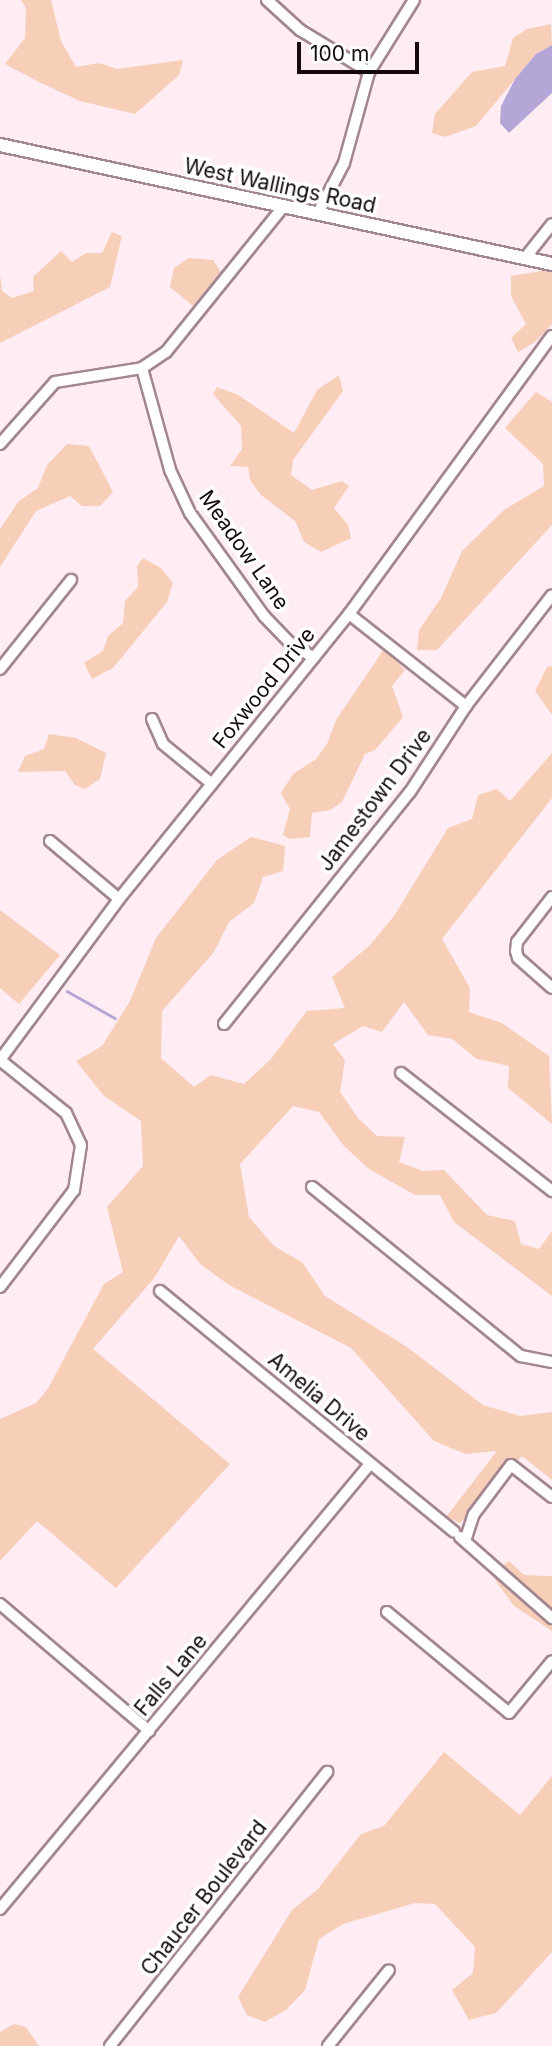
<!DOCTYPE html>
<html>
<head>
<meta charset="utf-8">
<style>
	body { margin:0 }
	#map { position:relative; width:552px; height:2046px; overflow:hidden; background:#ffedf3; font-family:Inter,sans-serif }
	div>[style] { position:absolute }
	.green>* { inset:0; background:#f7cfb8 }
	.water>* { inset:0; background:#b4a7d8 }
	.stream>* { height:2.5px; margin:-1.25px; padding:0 1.25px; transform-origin:1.25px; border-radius:1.25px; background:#b4a7d8 }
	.roads { filter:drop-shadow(2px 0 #a28690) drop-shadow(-2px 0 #a28690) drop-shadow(0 2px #a28690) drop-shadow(0 -2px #a28690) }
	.minor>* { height:10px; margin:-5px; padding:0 5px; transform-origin:5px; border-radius:5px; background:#fff }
	.tertiary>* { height:12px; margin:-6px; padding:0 6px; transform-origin:6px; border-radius:6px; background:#fff }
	span { translate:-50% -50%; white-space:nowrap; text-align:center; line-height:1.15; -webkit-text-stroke:7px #fff; paint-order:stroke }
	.street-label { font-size:21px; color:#140a0e }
	.scale { position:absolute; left:297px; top:42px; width:122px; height:32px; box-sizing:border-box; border:4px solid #140a0e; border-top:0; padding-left:9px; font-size:21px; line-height:24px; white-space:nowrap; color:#140a0e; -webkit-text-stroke:5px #fff; paint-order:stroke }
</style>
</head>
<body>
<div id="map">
	<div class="green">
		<div style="clip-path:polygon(21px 0,51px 0,61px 41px,76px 67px,99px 63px,117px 69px,183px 60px,179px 75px,135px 114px,80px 101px,39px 82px,5px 64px,25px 38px,26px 8px)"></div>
		<div style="clip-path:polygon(551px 24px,552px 45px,536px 54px,476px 126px,445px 137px,432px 133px,435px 114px,472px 72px,505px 66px,513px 38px,527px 29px)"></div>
		<div style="clip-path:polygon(112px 232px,122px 236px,110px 287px,0 343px,0 274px,2px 291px,12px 298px,34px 291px,33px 277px,61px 251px,72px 262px,86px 253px,102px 253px)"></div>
		<div style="clip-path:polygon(189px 258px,213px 260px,221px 272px,193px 306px,170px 287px,174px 268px)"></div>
		<div style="clip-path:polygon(547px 270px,552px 273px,552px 324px,535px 342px,518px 352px,511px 338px,526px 324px,511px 296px,511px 276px)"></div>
		<div style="clip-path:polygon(339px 375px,343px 391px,293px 460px,291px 475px,312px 490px,342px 481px,349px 486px,334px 508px,348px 525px,351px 538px,321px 552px,304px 542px,295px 521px,261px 495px,250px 480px,248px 467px,230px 466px,242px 449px,241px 426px,213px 394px,217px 387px,238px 395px,294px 433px,317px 390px)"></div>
		<div style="clip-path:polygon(536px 392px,552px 402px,552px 525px,437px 650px,417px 650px,419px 630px,441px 598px,462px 551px,504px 510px,544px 486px,543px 464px,505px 428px)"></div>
		<div style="clip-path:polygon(67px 444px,89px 446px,113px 492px,100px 506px,82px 506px,70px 496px,36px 511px,0 567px,0 529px,19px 501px,38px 488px,47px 465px)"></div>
		<div style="clip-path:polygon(143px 558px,161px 568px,173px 583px,167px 602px,113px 668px,92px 679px,84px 663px,103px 651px,108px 636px,123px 623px,125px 601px,138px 587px,137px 566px)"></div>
		<div style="clip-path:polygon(384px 649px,405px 670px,392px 686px,403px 717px,375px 750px,365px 754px,342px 802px,330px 810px,312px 813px,310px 837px,289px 839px,283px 835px,290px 809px,281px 793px,293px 774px,316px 759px,327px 744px,336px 720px)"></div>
		<div style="clip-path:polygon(552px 666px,552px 715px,535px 691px,547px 667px)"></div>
		<div style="clip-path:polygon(49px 734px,76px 738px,106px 753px,100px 779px,85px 789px,75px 785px,65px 771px,18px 772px,25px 756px,44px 749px)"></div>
		<div style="clip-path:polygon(552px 753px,552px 798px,442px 939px,470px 988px,469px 1012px,502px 1023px,549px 1056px,552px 1124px,508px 1088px,509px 1066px,477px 1059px,452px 1039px,428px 1035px,404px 1002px,382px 1032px,363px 1026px,333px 1044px,345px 1060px,340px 1092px,358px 1118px,377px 1136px,405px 1137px,399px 1162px,423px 1171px,444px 1170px,487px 1215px,515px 1221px,521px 1244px,539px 1249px,552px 1231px,552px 1296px,454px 1222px,440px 1195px,415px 1195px,369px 1169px,344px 1146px,319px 1112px,293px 1106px,240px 1164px,249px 1217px,274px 1246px,302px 1262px,325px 1296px,407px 1347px,483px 1405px,520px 1416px,552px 1412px,552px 1480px,522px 1456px,460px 1523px,446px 1517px,497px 1451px,466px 1454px,434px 1441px,351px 1348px,229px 1285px,200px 1264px,179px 1236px,155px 1277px,93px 1349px,230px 1464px,116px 1588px,37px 1521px,0 1561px,0 1419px,36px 1403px,47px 1390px,104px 1284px,123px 1272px,107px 1207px,143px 1166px,141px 1121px,104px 1096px,76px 1061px,102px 1046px,130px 1001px,156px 938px,217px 860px,251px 837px,285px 846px,283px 871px,263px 877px,254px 903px,229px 922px,214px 952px,162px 1011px,161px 1058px,194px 1087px,211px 1075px,244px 1084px,271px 1059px,307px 1011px,345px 1008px,332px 977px,369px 946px,394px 916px,448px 828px,472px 819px,478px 795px,497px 789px,510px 801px)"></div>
		<div style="clip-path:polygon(0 910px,60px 955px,19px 1004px,0 988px)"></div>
		<div style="clip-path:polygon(509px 1561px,524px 1575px,552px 1576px,552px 1631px,514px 1606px,491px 1574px)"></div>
		<div style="clip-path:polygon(444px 1752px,520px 1815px,552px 1776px,552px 1952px,496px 2013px,469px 2020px,452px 1990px,473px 1973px,475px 1947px,435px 1904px,415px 1903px,343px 1924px,319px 1939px,305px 1990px,286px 2010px,265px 2022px,247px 2015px,238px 1997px,292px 1910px,318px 1889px,361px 1834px,384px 1826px)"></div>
		<div style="clip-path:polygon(14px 2024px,26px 2027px,39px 2046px,0 2046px,0 2032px)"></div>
	</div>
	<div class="water">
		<div style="clip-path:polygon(552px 45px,552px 93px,509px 133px,500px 123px,501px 106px,515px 79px,536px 54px)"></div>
	</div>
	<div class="stream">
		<div style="left:67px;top:991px;width:55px;rotate:29.4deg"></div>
	</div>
	<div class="roads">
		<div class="minor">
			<div style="left:267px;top:0;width:45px;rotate:42.3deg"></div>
			<div style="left:300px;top:30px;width:81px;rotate:31.3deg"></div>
			<div style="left:318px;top:213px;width:56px;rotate:-62.5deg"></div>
			<div style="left:344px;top:163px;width:94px;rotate:-74.6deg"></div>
			<div style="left:369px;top:72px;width:85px;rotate:-58deg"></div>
			<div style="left:525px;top:258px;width:43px;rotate:-51.5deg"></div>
			<div style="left:142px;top:368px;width:106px;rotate:74.6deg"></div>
			<div style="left:170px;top:470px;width:47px;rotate:65.1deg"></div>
			<div style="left:190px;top:513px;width:127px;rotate:54.3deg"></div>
			<div style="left:264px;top:616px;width:37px;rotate:46deg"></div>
			<div style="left:290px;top:643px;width:28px;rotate:32deg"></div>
			<div style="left:0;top:444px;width:83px;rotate:-48.4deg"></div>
			<div style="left:55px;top:382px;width:88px;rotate:-9.1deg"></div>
			<div style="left:142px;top:368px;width:29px;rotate:-34deg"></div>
			<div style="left:166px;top:352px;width:186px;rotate:-51.1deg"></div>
			<div style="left:349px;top:614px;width:149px;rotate:38.2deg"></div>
			<div style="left:0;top:669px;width:114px;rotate:-51.4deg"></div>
			<div style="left:152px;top:719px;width:27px;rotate:66deg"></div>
			<div style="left:163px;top:744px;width:63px;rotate:39.2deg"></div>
			<div style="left:50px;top:841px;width:90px;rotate:40deg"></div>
			<div style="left:552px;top:897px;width:57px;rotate:127.9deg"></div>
			<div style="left:517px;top:942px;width:9px;rotate:96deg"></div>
			<div style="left:516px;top:951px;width:7px;rotate:74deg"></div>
			<div style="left:518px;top:958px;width:45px;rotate:41.4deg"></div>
			<div style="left:224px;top:1024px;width:297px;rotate:-51.3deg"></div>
			<div style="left:410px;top:792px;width:103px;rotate:-56.9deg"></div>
			<div style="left:466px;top:706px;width:140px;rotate:-52.2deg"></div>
			<div style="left:0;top:1060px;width:200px;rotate:-53.5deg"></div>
			<div style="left:119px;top:899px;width:366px;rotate:-51.1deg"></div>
			<div style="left:349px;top:614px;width:344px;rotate:-53.9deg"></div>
			<div style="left:0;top:1060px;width:85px;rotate:38.8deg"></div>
			<div style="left:66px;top:1113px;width:35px;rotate:65deg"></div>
			<div style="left:81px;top:1145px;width:46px;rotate:98.8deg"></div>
			<div style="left:74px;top:1190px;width:122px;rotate:127.3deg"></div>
			<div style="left:401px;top:1073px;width:192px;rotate:38deg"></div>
			<div style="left:312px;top:1187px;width:269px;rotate:39deg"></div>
			<div style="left:521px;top:1356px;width:32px;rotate:11deg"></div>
			<div style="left:160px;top:1291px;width:380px;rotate:39.3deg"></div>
			<div style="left:460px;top:1537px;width:123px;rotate:41.4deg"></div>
			<div style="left:465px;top:1541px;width:28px;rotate:-72deg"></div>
			<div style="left:474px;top:1514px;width:61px;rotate:-52.9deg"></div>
			<div style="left:511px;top:1465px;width:52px;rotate:38deg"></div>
			<div style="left:0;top:1604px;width:196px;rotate:40.4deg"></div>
			<div style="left:387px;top:1612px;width:158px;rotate:39.6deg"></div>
			<div style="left:509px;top:1713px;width:67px;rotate:-50.4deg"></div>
			<div style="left:0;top:1909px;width:579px;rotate:-50.26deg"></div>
			<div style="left:110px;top:2046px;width:350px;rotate:-51.6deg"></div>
			<div style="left:328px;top:2046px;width:97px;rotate:-51.2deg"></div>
		</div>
		<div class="tertiary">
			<div style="left:0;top:145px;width:565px;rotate:12.17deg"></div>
		</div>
	</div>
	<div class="street-label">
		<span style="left:280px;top:186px;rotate:12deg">West Wallings Road</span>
		<span style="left:244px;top:550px;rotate:55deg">Meadow Lane</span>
		<span style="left:264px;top:688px;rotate:-51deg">Foxwood Drive</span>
		<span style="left:375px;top:800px;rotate:-53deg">Jamestown Drive</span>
		<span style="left:319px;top:1397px;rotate:40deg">Amelia Drive</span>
		<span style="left:171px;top:1675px;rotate:-50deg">Falls Lane</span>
		<span style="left:204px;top:1898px;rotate:-52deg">Chaucer Boulevard</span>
	</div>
	<div class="scale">100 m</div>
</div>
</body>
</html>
